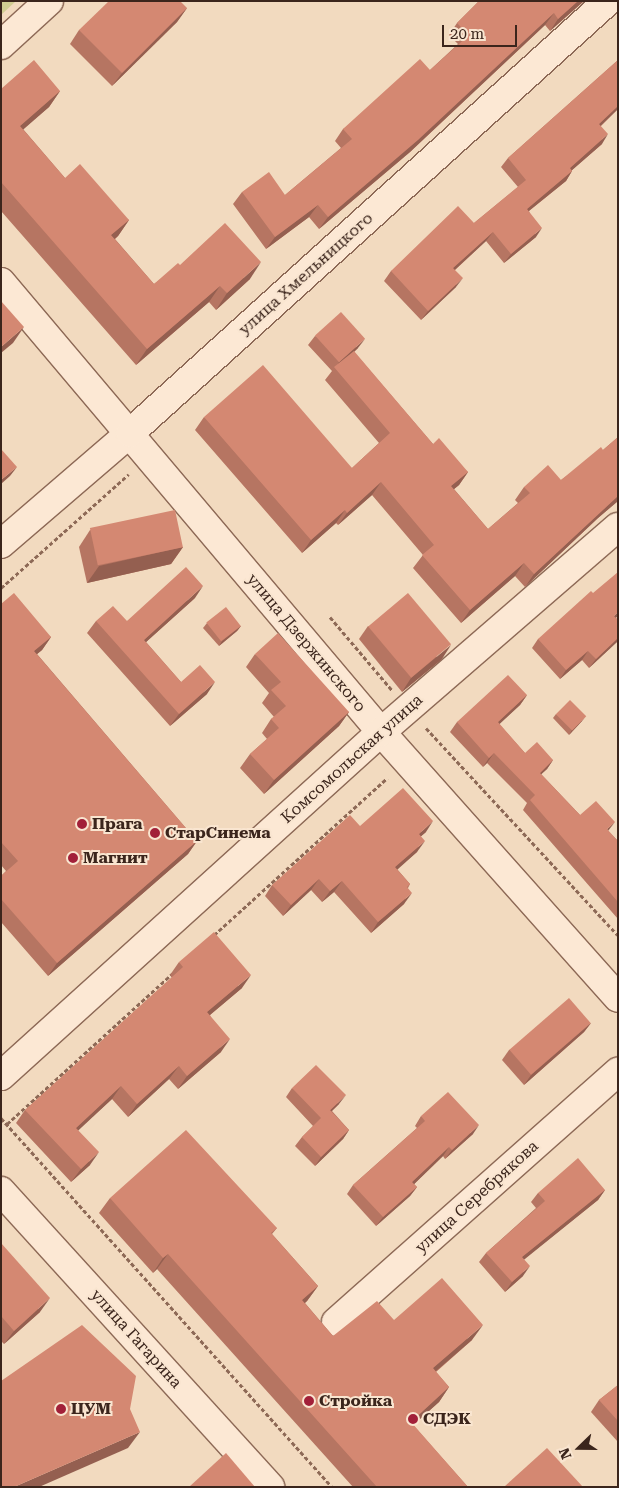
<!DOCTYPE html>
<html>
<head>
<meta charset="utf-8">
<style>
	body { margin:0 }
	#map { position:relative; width:619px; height:1488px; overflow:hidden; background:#f2dabf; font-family:"Roboto Serif",serif }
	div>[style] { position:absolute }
	.green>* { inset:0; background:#d1cd92 }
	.path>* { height:3px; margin-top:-1.5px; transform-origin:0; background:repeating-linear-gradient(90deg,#8d6956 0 4px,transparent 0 6.5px) }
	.roads { filter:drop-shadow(1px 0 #8d6956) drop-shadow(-1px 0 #8d6956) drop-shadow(0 1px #8d6956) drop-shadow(0 -1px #8d6956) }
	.minor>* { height:28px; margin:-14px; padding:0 14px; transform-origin:14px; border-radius:14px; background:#fce8d4 }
	.secondary>* { height:28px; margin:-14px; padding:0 14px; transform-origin:14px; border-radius:14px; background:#fce8d4 }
	.wall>* { inset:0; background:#b67562 }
	.shaded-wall>* { inset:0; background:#945f50 }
	.building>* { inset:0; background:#d48872; transform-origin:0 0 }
	.dots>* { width:14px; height:14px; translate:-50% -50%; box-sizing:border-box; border:2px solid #f9e5d0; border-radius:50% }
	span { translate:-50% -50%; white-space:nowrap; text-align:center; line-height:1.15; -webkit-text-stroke:4px #f9e5d0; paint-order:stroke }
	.street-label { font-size:16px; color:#3b251c }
	.poi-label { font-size:16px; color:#3b251c; font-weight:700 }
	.left { translate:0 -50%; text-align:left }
	.frame { position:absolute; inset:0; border:2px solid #3b251c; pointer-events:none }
	.north { position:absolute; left:554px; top:1423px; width:50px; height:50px; -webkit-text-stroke:4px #f9e5d0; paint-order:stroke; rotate:248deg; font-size:14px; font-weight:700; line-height:20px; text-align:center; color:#3b251c }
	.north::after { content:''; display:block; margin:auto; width:18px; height:22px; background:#3b251c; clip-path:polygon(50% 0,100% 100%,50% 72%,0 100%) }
	.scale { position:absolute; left:442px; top:25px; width:75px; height:22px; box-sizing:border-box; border:2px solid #3b251c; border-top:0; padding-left:6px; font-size:15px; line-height:18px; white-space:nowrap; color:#3b251c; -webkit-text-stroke:4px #f9e5d0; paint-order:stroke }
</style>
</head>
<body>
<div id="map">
	<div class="green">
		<div style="clip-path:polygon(1px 1px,16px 1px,1px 15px)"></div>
	</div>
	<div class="path">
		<div style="left:1px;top:588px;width:171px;rotate:-41.7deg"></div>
		<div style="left:330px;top:617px;width:96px;rotate:49.7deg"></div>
		<div style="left:426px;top:728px;width:282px;rotate:47.2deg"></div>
		<div style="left:214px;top:935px;width:234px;rotate:-42.2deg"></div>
		<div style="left:1px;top:1118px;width:496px;rotate:48.1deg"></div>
		<div style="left:7px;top:1124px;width:224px;rotate:-42.3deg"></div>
	</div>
	<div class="roads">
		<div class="minor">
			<div style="left:1px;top:45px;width:65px;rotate:-42.5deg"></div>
			<div style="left:1px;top:282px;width:589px;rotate:49.82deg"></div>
			<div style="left:381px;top:732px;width:356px;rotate:48.3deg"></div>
			<div style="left:1px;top:544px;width:170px;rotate:-40.7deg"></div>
			<div style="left:130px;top:433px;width:644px;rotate:-42.11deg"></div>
			<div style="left:1px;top:1076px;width:513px;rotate:-42.15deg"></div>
			<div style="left:381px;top:732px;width:313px;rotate:-40.9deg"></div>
			<div style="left:336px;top:1322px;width:377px;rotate:-41.6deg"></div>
		</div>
		<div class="secondary">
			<div style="left:1px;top:1191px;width:400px;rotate:47.7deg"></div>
		</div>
	</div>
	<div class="wall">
		<div style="clip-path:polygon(479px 1px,584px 1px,550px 31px,545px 25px,410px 152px,319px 229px,309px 217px,266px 249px,233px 204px,242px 192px,285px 195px,341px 148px,335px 141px,343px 129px,430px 70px,458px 44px,449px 35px,457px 23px)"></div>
		<div style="clip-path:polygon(187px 8px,177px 22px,112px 86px,70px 44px,79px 30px)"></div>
		<div style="clip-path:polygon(618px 60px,618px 109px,601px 126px,602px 144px,572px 170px,572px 171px,566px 181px,529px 211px,536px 237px,504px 263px,486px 241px,455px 270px,456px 287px,421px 320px,384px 281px,391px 271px,474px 223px,518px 187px,501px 167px,508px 158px)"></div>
		<div style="clip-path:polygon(1px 89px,60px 91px,49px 107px,23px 129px,65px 178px,129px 220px,118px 236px,115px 239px,154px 284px,180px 265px,250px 279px,216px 310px,209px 302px,136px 365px,1px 211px)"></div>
		<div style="clip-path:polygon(315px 336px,358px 348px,354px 352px,433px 444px,468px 472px,459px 485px,454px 489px,488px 529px,518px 503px,515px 500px,524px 487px,561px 480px,603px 450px,618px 437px,618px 501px,598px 518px,525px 587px,515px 576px,461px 623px,413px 568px,423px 555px,372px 495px,338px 525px,336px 523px,302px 553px,195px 430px,204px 417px,352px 468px,379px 443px,325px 380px,332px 371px,308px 345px)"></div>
		<div style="clip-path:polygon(90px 530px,183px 547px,171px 564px,87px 583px,79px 547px)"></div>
		<div style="clip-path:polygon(195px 598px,146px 642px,181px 682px,207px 694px,170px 726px,87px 633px,96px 621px,127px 621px)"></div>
		<div style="clip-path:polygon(1px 604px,51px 637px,42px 650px,37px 654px,197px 841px,188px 854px,48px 976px,1px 922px,1px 876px,6px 871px,1px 865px)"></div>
		<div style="clip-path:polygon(616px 618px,618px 620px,618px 641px,589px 668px,582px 660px,560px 679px,532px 648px,538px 639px)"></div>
		<div style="clip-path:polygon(207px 623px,241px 626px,237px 631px,219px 646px,203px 628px)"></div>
		<div style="clip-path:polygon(368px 626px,442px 659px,402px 692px,359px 639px)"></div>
		<div style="clip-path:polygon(255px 654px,349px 712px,339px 726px,264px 794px,240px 768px,250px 754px,267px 739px,262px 733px,271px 719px,274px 717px,262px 703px,269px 693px,246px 667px)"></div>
		<div style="clip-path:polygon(527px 695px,520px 705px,499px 724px,525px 753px,553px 760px,547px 769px,541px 774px,580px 815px,608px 831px,618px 841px,618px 919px,523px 810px,527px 803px,487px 763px,483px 767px,450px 732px,457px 722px)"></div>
		<div style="clip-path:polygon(556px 714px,582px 721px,569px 735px,553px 718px)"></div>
		<div style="clip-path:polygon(360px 826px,426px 832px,421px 836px,417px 852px,397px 869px,410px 884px,408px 888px,404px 904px,371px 933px,334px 892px,322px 902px,311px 890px,283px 916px,265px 896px,272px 885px)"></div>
		<div style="clip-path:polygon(179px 962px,242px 988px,210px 1015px,221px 1052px,178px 1089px,169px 1079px,128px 1117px,112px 1099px,78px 1130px,90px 1165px,71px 1182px,16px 1123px,25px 1110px,172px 978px,170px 975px)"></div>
		<div style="clip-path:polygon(591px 1023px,584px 1032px,524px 1085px,502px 1060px,509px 1050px)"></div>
		<div style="clip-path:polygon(292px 1088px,339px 1104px,332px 1111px,349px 1130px,343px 1139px,315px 1166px,295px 1146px,302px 1137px,313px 1126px,286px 1097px)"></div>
		<div style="clip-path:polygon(421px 1116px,473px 1134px,445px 1159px,443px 1156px,414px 1184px,417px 1187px,410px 1196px,376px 1226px,347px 1194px,353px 1185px,417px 1128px,415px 1126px)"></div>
		<div style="clip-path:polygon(605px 1190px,598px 1200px,524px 1259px,523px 1276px,505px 1292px,479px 1262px,486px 1253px,536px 1208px,531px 1202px,538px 1193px)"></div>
		<div style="clip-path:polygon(110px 1198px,277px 1228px,272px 1234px,318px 1286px,307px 1301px,305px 1303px,333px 1336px,394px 1320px,472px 1340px,436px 1372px,449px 1387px,439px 1402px,413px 1425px,468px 1487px,353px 1487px,157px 1269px,153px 1273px,99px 1213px)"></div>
		<div style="clip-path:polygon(1px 1243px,40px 1312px,4px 1344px,1px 1341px)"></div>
		<div style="clip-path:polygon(618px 1385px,618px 1442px,591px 1412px,599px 1400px)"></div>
	</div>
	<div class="shaded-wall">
		<div style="clip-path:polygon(578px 1px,584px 1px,550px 31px,558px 19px)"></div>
		<div style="clip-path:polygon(187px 8px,177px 22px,112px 86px,122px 73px)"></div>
		<div style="clip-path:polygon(554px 13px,545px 25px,410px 152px,319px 229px,328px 217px)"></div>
		<div style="clip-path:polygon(60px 91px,49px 107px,9px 142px,20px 126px)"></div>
		<div style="clip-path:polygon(618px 106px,618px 109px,593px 133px,599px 124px)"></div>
		<div style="clip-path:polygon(608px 134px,602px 144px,563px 178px,570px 168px)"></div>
		<div style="clip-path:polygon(572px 171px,566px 181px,520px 218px,527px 209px)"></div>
		<div style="clip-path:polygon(318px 205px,309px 217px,266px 249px,275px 237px)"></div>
		<div style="clip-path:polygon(129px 220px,118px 236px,100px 251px,111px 235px)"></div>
		<div style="clip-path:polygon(542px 228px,536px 237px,504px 263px,511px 254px)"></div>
		<div style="clip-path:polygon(493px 232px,486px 241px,447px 277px,453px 268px)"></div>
		<div style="clip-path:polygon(261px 262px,250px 279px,216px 310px,227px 293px)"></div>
		<div style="clip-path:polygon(463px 278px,456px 287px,421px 320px,428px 311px)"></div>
		<div style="clip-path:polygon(220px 286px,209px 302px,136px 365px,147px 349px)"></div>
		<div style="clip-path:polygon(24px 327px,13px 343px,1px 353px,1px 347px)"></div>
		<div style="clip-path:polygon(365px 339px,358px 348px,336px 369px,339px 362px)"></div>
		<div style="clip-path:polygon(17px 467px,10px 476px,1px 484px,1px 480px)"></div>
		<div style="clip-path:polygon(468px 472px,459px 485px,442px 499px,451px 486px)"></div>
		<div style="clip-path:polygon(381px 482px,372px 495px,338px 525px,347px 513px)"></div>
		<div style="clip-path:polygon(618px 496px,618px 501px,598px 518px,525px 587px,534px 574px)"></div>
		<div style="clip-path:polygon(345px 510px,336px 523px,302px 553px,311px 540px)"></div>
		<div style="clip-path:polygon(183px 547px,171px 564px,87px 583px,99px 566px)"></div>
		<div style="clip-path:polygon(524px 563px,515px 576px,461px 623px,470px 610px)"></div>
		<div style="clip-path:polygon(203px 586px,195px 598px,135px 652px,144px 640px)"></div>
		<div style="clip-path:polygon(618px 612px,618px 616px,608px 625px,614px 616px)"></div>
		<div style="clip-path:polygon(241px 626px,237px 631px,219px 646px,222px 641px)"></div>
		<div style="clip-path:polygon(51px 637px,42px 650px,25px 664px,34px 651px)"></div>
		<div style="clip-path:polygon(618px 638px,618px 641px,589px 668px,596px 659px)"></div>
		<div style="clip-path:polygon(451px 645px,442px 659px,402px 692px,411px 678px)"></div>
		<div style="clip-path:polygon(588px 651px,582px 660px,560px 679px,566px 670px)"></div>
		<div style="clip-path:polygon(215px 682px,207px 694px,170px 726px,179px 714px)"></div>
		<div style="clip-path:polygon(527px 695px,520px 705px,491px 732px,498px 722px)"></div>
		<div style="clip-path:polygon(349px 712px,339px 726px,264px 794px,274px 780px)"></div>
		<div style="clip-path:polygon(586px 716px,582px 721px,569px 735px,572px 730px)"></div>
		<div style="clip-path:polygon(494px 753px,487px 763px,483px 767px,489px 758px)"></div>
		<div style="clip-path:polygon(553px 760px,547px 769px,533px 782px,540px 773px)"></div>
		<div style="clip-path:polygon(433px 821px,426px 832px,411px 845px,419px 834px)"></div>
		<div style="clip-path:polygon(615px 822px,608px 831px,607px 829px)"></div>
		<div style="clip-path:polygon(197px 841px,188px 854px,48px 976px,57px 963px)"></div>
		<div style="clip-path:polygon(425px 841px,417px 852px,388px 878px,395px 867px)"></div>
		<div style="clip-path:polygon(319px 879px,311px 890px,283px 916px,291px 905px)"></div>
		<div style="clip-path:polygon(342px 881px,334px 892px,322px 902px,330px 891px)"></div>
		<div style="clip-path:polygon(412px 893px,404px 904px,371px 933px,378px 922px)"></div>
		<div style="clip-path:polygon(251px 975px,242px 988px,198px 1025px,207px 1012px)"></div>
		<div style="clip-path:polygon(591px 1023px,584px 1032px,524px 1085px,531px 1075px)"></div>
		<div style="clip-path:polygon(230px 1039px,221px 1052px,178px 1089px,187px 1076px)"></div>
		<div style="clip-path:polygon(179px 1066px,169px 1079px,128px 1117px,137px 1104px)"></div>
		<div style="clip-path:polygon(121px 1086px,112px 1099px,67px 1141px,76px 1128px)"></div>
		<div style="clip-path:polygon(346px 1095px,339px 1104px,316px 1126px,323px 1117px)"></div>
		<div style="clip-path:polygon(479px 1125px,473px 1134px,445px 1159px,452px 1150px)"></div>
		<div style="clip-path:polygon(349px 1130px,343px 1139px,315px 1166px,321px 1157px)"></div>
		<div style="clip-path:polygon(449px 1147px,443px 1156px,406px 1192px,412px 1182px)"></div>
		<div style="clip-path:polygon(99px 1152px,90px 1165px,71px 1182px,81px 1169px)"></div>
		<div style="clip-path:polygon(417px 1187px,410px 1196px,376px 1226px,383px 1217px)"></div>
		<div style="clip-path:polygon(605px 1190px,598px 1200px,515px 1267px,522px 1257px)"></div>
		<div style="clip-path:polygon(168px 1254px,157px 1269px,153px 1273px,163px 1258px)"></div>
		<div style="clip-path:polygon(530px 1266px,523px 1276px,505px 1292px,512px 1282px)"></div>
		<div style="clip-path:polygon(318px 1286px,307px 1301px,291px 1315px,302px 1300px)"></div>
		<div style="clip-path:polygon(50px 1298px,40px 1312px,4px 1344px,14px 1331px)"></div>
		<div style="clip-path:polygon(483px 1325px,472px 1340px,422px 1383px,433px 1368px)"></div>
		<div style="clip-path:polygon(449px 1387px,439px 1402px,400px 1437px,411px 1422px)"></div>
		<div style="clip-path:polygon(140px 1432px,128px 1448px,39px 1487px,14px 1487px)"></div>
	</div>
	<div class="building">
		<div style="clip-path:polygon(109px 1px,180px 1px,187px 8px,122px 73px,79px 30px)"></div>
		<div style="clip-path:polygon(479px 1px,578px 1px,558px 19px,554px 13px,418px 140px,328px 217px,318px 205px,275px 237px,242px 192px,269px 172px,285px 195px,352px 139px,343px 129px,420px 59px,430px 70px,469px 35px,457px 23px)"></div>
		<div style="clip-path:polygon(34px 60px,60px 91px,20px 126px,65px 178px,80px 164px,129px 220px,111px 235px,154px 284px,178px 263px,180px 265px,225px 223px,261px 262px,227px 293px,220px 286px,147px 349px,1px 182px,1px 89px)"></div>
		<div style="clip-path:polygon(618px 60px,618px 106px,599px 124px,608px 134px,570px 168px,572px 171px,527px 209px,542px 228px,511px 254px,493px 232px,453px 268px,463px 278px,428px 311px,391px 271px,458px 206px,474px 223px,526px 180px,508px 158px)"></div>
		<div style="clip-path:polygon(1px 301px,24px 327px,1px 347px)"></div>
		<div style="left:341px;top:312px;width:36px;height:35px;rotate:48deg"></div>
		<div style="clip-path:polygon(354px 351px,433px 444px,439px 438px,468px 472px,451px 486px,488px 529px,530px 493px,524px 487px,548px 465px,561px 480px,601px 447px,603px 450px,618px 437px,618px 496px,534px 574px,524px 563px,470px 610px,422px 555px,434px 545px,381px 482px,347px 513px,345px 510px,311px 540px,204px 417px,263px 365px,352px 468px,390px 433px,334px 367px)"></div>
		<div style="clip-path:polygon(1px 449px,17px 467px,1px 480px)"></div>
		<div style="left:175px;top:510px;width:38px;height:87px;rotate:78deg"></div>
		<div style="clip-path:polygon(186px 567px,203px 586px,144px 640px,181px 682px,200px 665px,215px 682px,179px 714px,96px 621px,113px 606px,127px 621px)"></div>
		<div style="clip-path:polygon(618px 572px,618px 612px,614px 616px,618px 620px,618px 638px,596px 659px,588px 651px,566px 670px,538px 639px,591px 591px,593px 593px)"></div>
		<div style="clip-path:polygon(14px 593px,51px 637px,34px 651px,197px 841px,57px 963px,1px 899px,1px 876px,18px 861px,1px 842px,1px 604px)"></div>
		<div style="left:408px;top:593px;width:67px;height:52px;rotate:50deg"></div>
		<div style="left:226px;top:607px;width:24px;height:25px;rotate:52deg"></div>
		<div style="clip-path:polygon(278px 633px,349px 712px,274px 780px,250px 754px,279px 728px,271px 719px,286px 706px,271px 690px,281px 682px,255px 654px)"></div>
		<div style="clip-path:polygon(508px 675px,527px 695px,498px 722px,525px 753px,537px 742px,553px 760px,540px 773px,580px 815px,596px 801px,615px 822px,607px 829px,618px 841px,618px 902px,530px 800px,535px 795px,494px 753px,489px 758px,457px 722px)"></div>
		<div style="left:570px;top:700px;width:23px;height:20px;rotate:45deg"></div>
		<div style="clip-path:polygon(403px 788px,433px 821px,419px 834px,425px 841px,395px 867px,410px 884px,407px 887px,412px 893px,378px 922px,342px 881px,330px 891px,319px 879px,291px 905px,272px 885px,350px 815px,360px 826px)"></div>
		<div style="clip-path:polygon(214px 932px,251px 975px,207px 1012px,230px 1039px,187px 1076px,179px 1066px,137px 1104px,121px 1086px,76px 1128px,99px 1152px,81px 1169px,25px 1110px,183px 967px,179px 962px)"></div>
		<div style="left:569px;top:998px;width:33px;height:79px;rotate:49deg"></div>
		<div style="clip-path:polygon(316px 1065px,346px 1095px,323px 1117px,330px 1110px,349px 1130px,321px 1157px,302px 1137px,321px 1118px,292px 1088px)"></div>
		<div style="clip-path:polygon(448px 1092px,479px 1125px,452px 1150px,449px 1147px,412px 1182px,417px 1187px,383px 1217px,353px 1185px,425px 1121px,421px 1116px)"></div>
		<div style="clip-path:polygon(186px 1130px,277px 1228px,271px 1233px,318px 1286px,302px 1300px,333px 1336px,377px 1301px,394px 1320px,442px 1278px,483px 1325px,433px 1368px,449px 1387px,411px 1422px,468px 1487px,377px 1487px,168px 1254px,163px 1258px,110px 1198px)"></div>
		<div style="clip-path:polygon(578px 1158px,605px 1190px,522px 1257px,530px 1266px,512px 1282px,486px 1253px,545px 1201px,538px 1193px)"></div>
		<div style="clip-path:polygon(1px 1243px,50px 1298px,14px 1331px,1px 1316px)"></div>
		<div style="clip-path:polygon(82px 1325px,136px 1376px,130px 1409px,140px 1432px,14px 1487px,1px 1487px,1px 1381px)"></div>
		<div style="clip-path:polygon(618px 1385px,618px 1421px,599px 1400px)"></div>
		<div style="clip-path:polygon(547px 1448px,583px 1487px,504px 1487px)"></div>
		<div style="clip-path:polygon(226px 1453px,255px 1487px,189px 1487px)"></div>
	</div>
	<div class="dots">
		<div style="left:82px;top:824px;background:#a22039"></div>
		<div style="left:155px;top:833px;background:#a22039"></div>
		<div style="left:73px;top:858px;background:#a22039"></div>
		<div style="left:309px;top:1401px;background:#a22039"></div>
		<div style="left:61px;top:1409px;background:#a22039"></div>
		<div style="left:413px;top:1419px;background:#a22039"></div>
	</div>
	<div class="street-label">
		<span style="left:306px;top:274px;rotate:-42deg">улица Хмельницкого</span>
		<span style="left:306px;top:643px;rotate:50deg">улица Дзержинского</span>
		<span style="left:352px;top:759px;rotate:-42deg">Комсомольская улица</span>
		<span style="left:477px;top:1197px;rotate:-42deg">улица Серебрякова</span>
		<span style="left:136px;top:1339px;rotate:48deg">улица Гагарина</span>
	</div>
	<div class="poi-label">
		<span class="left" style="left:92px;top:824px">Прага</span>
		<span class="left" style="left:165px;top:833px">СтарСинема</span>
		<span class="left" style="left:83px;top:858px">Магнит</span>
		<span class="left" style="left:319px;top:1401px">Стройка</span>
		<span class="left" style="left:71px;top:1409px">ЦУМ</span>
		<span class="left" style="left:423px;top:1419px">СДЭК</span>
	</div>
	<div class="frame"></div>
	<div class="north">N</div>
	<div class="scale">20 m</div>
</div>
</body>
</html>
